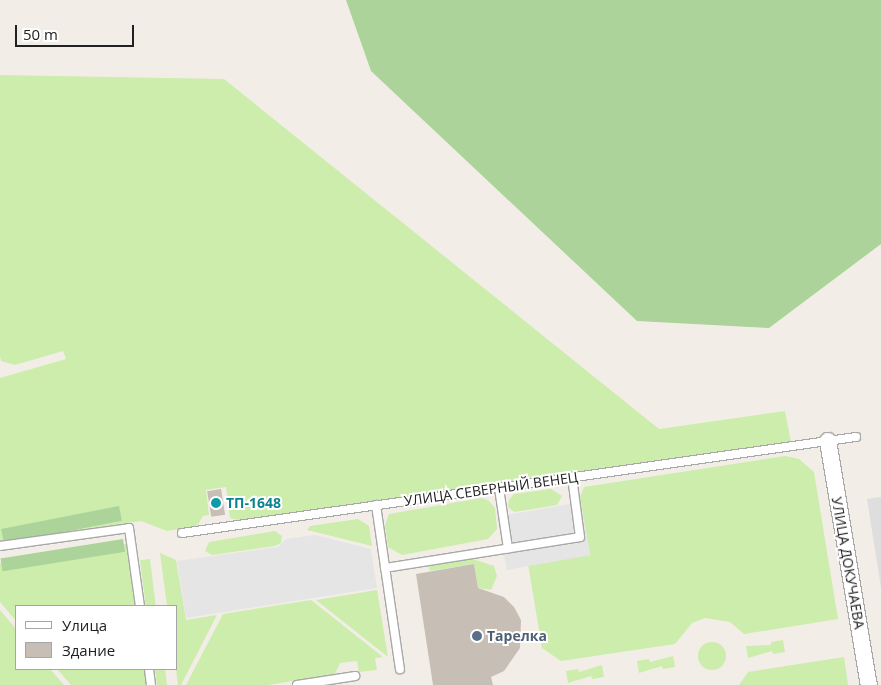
<!DOCTYPE html>
<html>
<head>
<meta charset="utf-8">
<style>
	body { margin:0 }
	#map { position:relative; width:881px; height:685px; overflow:hidden; background:#f2eee7; font-family:"Open Sans",sans-serif }
	div>[style] { position:absolute }
	.residential>* { inset:0; background:#dfdede }
	.grass>* { inset:0; background:#ccedab; transform-origin:0 0 }
	.round { border-radius:50% }
	.forest>* { inset:0; background:#abd39a; transform-origin:0 0 }
	.parking>* { inset:0; background:#e5e5e5; transform-origin:0 0 }
	.building>* { inset:0; background:#c7beb6; transform-origin:0 0 }
	.roads { filter:drop-shadow(1px 0 #a8a8a8) drop-shadow(-1px 0 #a8a8a8) drop-shadow(0 1px #a8a8a8) drop-shadow(0 -1px #a8a8a8) }
	.lane>* { height:8px; margin:-4px; padding:0 4px; transform-origin:4px; border-radius:4px; background:#fff }
	.street>* { height:16px; margin:-8px; padding:0 8px; transform-origin:8px; border-radius:8px; background:#fff }
	.dots>* { width:14px; height:14px; translate:-50% -50%; box-sizing:border-box; border:2px solid #fff; border-radius:50% }
	span { translate:-50% -50%; white-space:nowrap; text-align:center; line-height:1.15; -webkit-text-stroke:4px #fff; paint-order:stroke }
	.street-label { font-size:14px; color:#212121 }
	.culture-label { font-size:14px; color:#0d838f; font-weight:700 }
	.left { translate:0 -50%; text-align:left }
	.service-label { font-size:14px; color:#4e5e75; font-weight:700 }
	.legend { position:absolute; left:15px; top:605px; width:162px; height:65px; box-sizing:border-box; background:#fff; border:1px solid #a6a6a6; margin:0; padding:6px 9px; list-style:none; font-size:15px; color:#212121 }
	.legend li { display:flex; align-items:center; gap:10px; height:25px }
	.legend b { width:25px; border:1px solid #a6a6a6 }
	.scale { position:absolute; left:15px; top:25px; width:119px; height:22px; box-sizing:border-box; border:2px solid #212121; border-top:0; padding-left:6px; font-size:15px; line-height:18px; white-space:nowrap; color:#212121; -webkit-text-stroke:4px #fff; paint-order:stroke }
</style>
</head>
<body>
<div id="map">
	<div class="residential">
		<div style="clip-path:polygon(881px 497px,881px 588px,867px 499px)"></div>
	</div>
	<div class="grass">
		<div style="clip-path:polygon(0 75px,224px 79px,659px 429px,785px 411px,791px 442px,239px 520px,230px 518px,226px 487px,206px 490px,209px 515px,203px 516px,197px 526px,167px 531px,141px 521px,0 541px,0 378px,66px 359px,63px 351px,15px 365px,1px 361px,0 356px)"></div>
		<div style="clip-path:polygon(785px 456px,799px 459px,814px 472px,838px 619px,744px 634px,730px 622px,705px 618px,692px 623px,675px 644px,561px 661px,542px 648px,528px 564px,590px 555px,580px 497px,584px 487px)"></div>
		<div style="clip-path:polygon(551px 489px,562px 496px,557px 505px,514px 512px,508px 507px,509px 500px,514px 494px)"></div>
		<div style="clip-path:polygon(481px 498px,488px 500px,495px 508px,497px 529px,488px 539px,402px 555px,388px 547px,385px 525px,389px 514px)"></div>
		<div style="clip-path:polygon(358px 519px,369px 526px,372px 546px,307px 530px,310px 526px)"></div>
		<div style="clip-path:polygon(275px 531px,282px 536px,281px 543px,275px 546px,212px 555px,205px 551px,209px 542px)"></div>
		<div style="clip-path:polygon(126px 544px,135px 606px,16px 606px,16px 621px,0 602px,0 563px)"></div>
		<div style="clip-path:polygon(160px 553px,176px 560px,186px 620px,217px 615px,181px 685px,178px 685px,176px 669px,176px 606px,167px 606px)"></div>
		<div style="clip-path:polygon(470px 558px,494px 566px,497px 576px,491px 590px,478px 588px,474px 564px,430px 571px,428px 565px)"></div>
		<div style="left:150px;top:559px;width:47px;height:10px;rotate:83deg"></div>
		<div style="clip-path:polygon(377px 590px,388px 657px,316px 600px)"></div>
		<div style="clip-path:polygon(311px 600px,383px 657px,375px 658px,377px 670px,359px 672px,357px 661px,340px 663px,335px 674px,268px 685px,186px 685px,223px 614px)"></div>
		<div style="clip-path:polygon(0 610px,16px 629px,16px 669px,50px 669px,64px 685px,0 685px)"></div>
		<div style="clip-path:polygon(783px 640px,785px 652px,773px 654px,772px 651px,748px 658px,746px 646px,771px 645px,771px 642px)"></div>
		<div class="round" style="left:698px;top:642px;width:28px;height:28px"></div>
		<div style="clip-path:polygon(673px 656px,675px 667px,663px 669px,662px 666px,639px 673px,637px 661px,649px 659px,650px 662px)"></div>
		<div style="clip-path:polygon(844px 657px,848px 685px,739px 685px,748px 672px)"></div>
		<div style="clip-path:polygon(602px 665px,604px 677px,592px 679px,591px 676px,568px 683px,566px 671px,578px 669px,579px 672px)"></div>
		<div style="clip-path:polygon(57px 669px,144px 669px,147px 685px,71px 685px)"></div>
		<div style="clip-path:polygon(155px 669px,165px 669px,167px 685px,157px 685px)"></div>
	</div>
	<div class="forest">
		<div style="clip-path:polygon(346px 0,881px 0,881px 244px,769px 328px,637px 321px,371px 71px)"></div>
		<div style="left:119px;top:506px;width:15px;height:120px;rotate:79deg"></div>
		<div style="left:123px;top:539px;width:13px;height:124px;rotate:81deg"></div>
	</div>
	<div class="parking">
		<div style="left:581px;top:502px;width:54px;height:85px;rotate:80deg"></div>
		<div style="clip-path:polygon(315px 535px,371px 549px,377px 588px,186px 618px,177px 561px,278px 547px,286px 539px)"></div>
	</div>
	<div class="building">
		<div style="left:221px;top:489px;width:26px;height:14px;rotate:81deg"></div>
		<div style="clip-path:polygon(474px 564px,478px 588px,504px 597px,514px 607px,521px 620px,520px 648px,504px 671px,491px 677px,493px 685px,433px 685px,416px 574px)"></div>
	</div>
	<div class="roads">
		<div class="lane">
			<div style="left:499px;top:488px;width:61px;rotate:81.5deg"></div>
			<div style="left:376px;top:505px;width:166px;rotate:81.7deg"></div>
			<div style="left:182px;top:533px;width:681px;rotate:-8.11deg"></div>
			<div style="left:0;top:546px;width:130px;rotate:-7.9deg"></div>
			<div style="left:129px;top:528px;width:79px;rotate:82deg"></div>
			<div style="left:385px;top:568px;width:197px;rotate:-9deg"></div>
			<div style="left:580px;top:537px;width:61px;rotate:-97.6deg"></div>
			<div style="left:149px;top:669px;width:16px;rotate:83deg"></div>
			<div style="left:297px;top:685px;width:59px;rotate:-8.8deg"></div>
		</div>
		<div class="street">
			<div style="left:828px;top:441px;width:247px;rotate:80.5deg"></div>
		</div>
	</div>
	<div class="dots">
		<div style="left:216px;top:503px;background:#0f9aa8"></div>
		<div style="left:477px;top:636px;background:#5c6f8a"></div>
	</div>
	<div class="street-label">
		<span style="left:491px;top:489px;rotate:-8deg">УЛИЦА СЕВЕРНЫЙ ВЕНЕЦ</span>
		<span style="left:848px;top:563px;rotate:80deg">УЛИЦА ДОКУЧАЕВА</span>
	</div>
	<div class="culture-label">
		<span class="left" style="left:226px;top:503px">ТП-1648</span>
	</div>
	<div class="service-label">
		<span class="left" style="left:487px;top:636px">Тарелка</span>
	</div>
	<ul class="legend">
	<li><b style="height:6px;background:#fff"></b>Улица</li>
	<li><b style="height:14px;background:#c7beb6"></b>Здание</li>
	</ul>
	<div class="scale">50 m</div>
</div>
</body>
</html>
